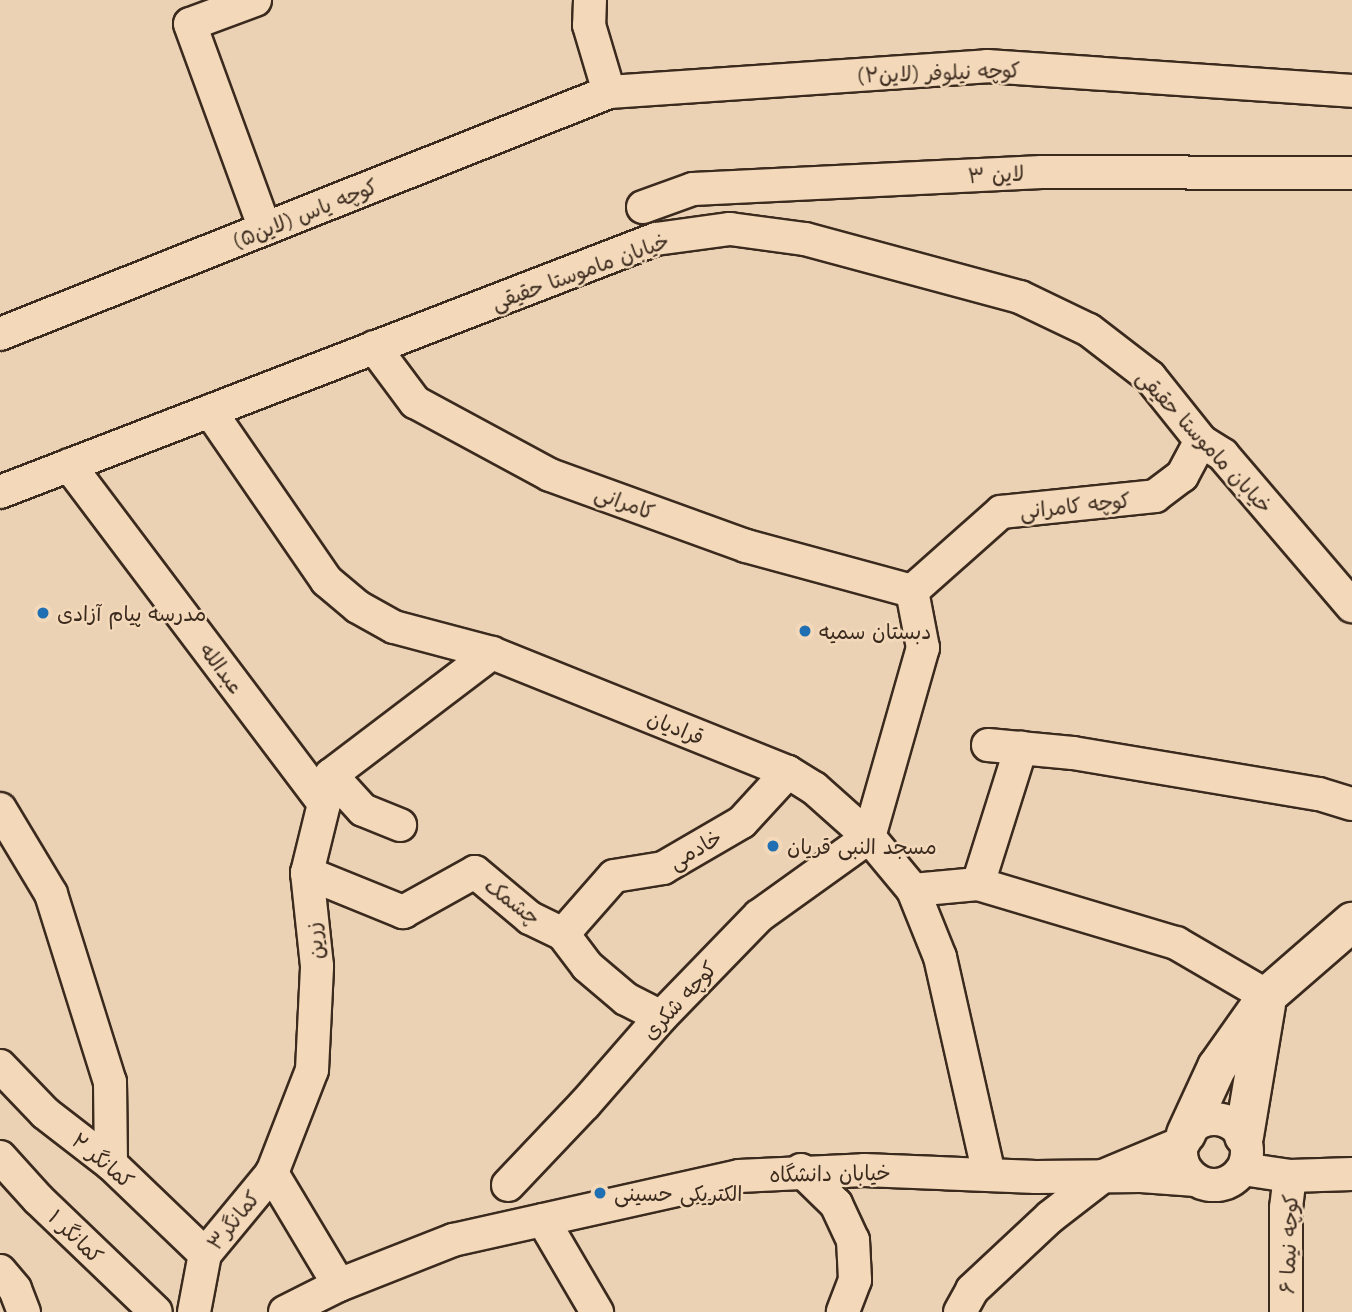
<!DOCTYPE html>
<html>
<head>
<meta charset="utf-8">
<style>
	body { margin:0 }
	#map { position:relative; width:1352px; height:1312px; overflow:hidden; background:#ecd2b4; font-family:Mali,"Playpen Sans Arabic",sans-serif }
	div>[style] { position:absolute }
	.roads { filter:drop-shadow(2px 0 #3b2a1e) drop-shadow(-2px 0 #3b2a1e) drop-shadow(0 2px #3b2a1e) drop-shadow(0 -2px #3b2a1e) }
	.minor>* { height:32px; margin:-16px; padding:0 16px; transform-origin:16px; border-radius:16px; background:#f3d9ba }
	.minor>.ring { margin:-16px; padding:0; box-sizing:content-box; background:none; border:32px solid #f3d9ba; border-radius:50% }
	.major>* { height:38px; margin:-19px; padding:0 19px; transform-origin:19px; border-radius:19px; background:#f3d9ba }
	.dots>* { width:19px; height:19px; translate:-50% -50%; box-sizing:border-box; border:4px solid #f3d9ba; border-radius:50% }
	span { translate:-50% -50%; white-space:nowrap; text-align:center; line-height:1.15; -webkit-text-stroke:5px #f3d9ba; paint-order:stroke }
	.street-label { font-size:21px; color:#3b2a1e }
	.poi-label { font-size:21px; color:#3b2a1e }
	.left { translate:0 -50%; text-align:left }
</style>
</head>
<body>
<div id="map">
	<div class="roads">
		<div class="minor">
			<div style="left:255px;top:0;width:69px;rotate:159.7deg"></div>
			<div style="left:190px;top:24px;width:218px;rotate:69.9deg"></div>
			<div style="left:590px;top:0;width:25px;rotate:92deg"></div>
			<div style="left:589px;top:25px;width:70px;rotate:73.4deg"></div>
			<div style="left:643px;top:207px;width:53px;rotate:-19.8deg"></div>
			<div style="left:693px;top:189px;width:349px;rotate:-2.8deg"></div>
			<div style="left:1042px;top:172px;width:310px;rotate:0.2deg"></div>
			<div style="left:0;top:334px;width:655px;rotate:-21.67deg"></div>
			<div style="left:609px;top:92px;width:379px;rotate:-3.9deg"></div>
			<div style="left:987px;top:66px;width:366px;rotate:3.9deg"></div>
			<div style="left:374px;top:347px;width:69px;rotate:53.3deg"></div>
			<div style="left:415px;top:402px;width:153px;rotate:28.4deg"></div>
			<div style="left:550px;top:475px;width:208px;rotate:19.9deg"></div>
			<div style="left:746px;top:546px;width:172px;rotate:15.2deg"></div>
			<div style="left:210px;top:411px;width:206px;rotate:55.5deg"></div>
			<div style="left:327px;top:581px;width:40px;rotate:40deg"></div>
			<div style="left:358px;top:607px;width:41px;rotate:29.1deg"></div>
			<div style="left:394px;top:627px;width:101px;rotate:14.9deg"></div>
			<div style="left:492px;top:653px;width:319px;rotate:21.9deg"></div>
			<div style="left:788px;top:772px;width:31px;rotate:32deg"></div>
			<div style="left:814px;top:788px;width:74px;rotate:41.7deg"></div>
			<div style="left:869px;top:837px;width:69px;rotate:50.3deg"></div>
			<div style="left:913px;top:890px;width:72px;rotate:68.1deg"></div>
			<div style="left:940px;top:957px;width:223px;rotate:77.3deg"></div>
			<div style="left:69px;top:465px;width:424px;rotate:53deg"></div>
			<div style="left:0;top:492px;width:703px;rotate:-21.09deg"></div>
			<div style="left:656px;top:239px;width:75px;rotate:-7.7deg"></div>
			<div style="left:730px;top:229px;width:76px;rotate:7.6deg"></div>
			<div style="left:805px;top:239px;width:223px;rotate:15.1deg"></div>
			<div style="left:1020px;top:297px;width:76px;rotate:25.6deg"></div>
			<div style="left:1089px;top:330px;width:77px;rotate:37.6deg"></div>
			<div style="left:1150px;top:377px;width:82px;rotate:51.4deg"></div>
			<div style="left:1201px;top:441px;width:26px;rotate:32deg"></div>
			<div style="left:1223px;top:455px;width:199px;rotate:49.5deg"></div>
			<div style="left:988px;top:745px;width:85px;rotate:5.4deg"></div>
			<div style="left:1073px;top:753px;width:249px;rotate:9.5deg"></div>
			<div style="left:1319px;top:794px;width:34px;rotate:17deg"></div>
			<div style="left:331px;top:775px;width:47px;rotate:47.6deg"></div>
			<div style="left:363px;top:810px;width:40px;rotate:22deg"></div>
			<div style="left:0;top:809px;width:99px;rotate:59deg"></div>
			<div style="left:51px;top:894px;width:197px;rotate:72.6deg"></div>
			<div style="left:110px;top:1082px;width:82px;rotate:89.3deg"></div>
			<div style="left:307px;top:873px;width:104px;rotate:22.1deg"></div>
			<div style="left:403px;top:912px;width:82px;rotate:-29.1deg"></div>
			<div style="left:475px;top:872px;width:72px;rotate:39.9deg"></div>
			<div style="left:530px;top:918px;width:37px;rotate:26deg"></div>
			<div style="left:563px;top:934px;width:40px;rotate:53deg"></div>
			<div style="left:587px;top:966px;width:51px;rotate:40.2deg"></div>
			<div style="left:626px;top:999px;width:39px;rotate:27deg"></div>
			<div style="left:978px;top:884px;width:143px;rotate:-72.5deg"></div>
			<div style="left:913px;top:890px;width:65px;rotate:-5.3deg"></div>
			<div style="left:978px;top:884px;width:207px;rotate:16.6deg"></div>
			<div style="left:1176px;top:943px;width:105px;rotate:30.2deg"></div>
			<div style="left:563px;top:934px;width:77px;rotate:-48.7deg"></div>
			<div style="left:614px;top:876px;width:50px;rotate:-9.3deg"></div>
			<div style="left:663px;top:868px;width:91px;rotate:-30.2deg"></div>
			<div style="left:742px;top:822px;width:68px;rotate:-47.4deg"></div>
			<div style="left:0;top:1066px;width:65px;rotate:46.2deg"></div>
			<div style="left:45px;top:1113px;width:83px;rotate:37.7deg"></div>
			<div style="left:111px;top:1164px;width:130px;rotate:43.8deg"></div>
			<div class="ring" style="left:1181px;top:1119px;width:34px;height:34px"></div>
			<div style="left:0;top:1157px;width:57px;rotate:47.9deg"></div>
			<div style="left:38px;top:1199px;width:163px;rotate:43.8deg"></div>
			<div style="left:1243px;top:1169px;width:48px;rotate:8.5deg"></div>
			<div style="left:1290px;top:1176px;width:62px;rotate:-1.8deg"></div>
			<div style="left:801px;top:1170px;width:49px;rotate:44.2deg"></div>
			<div style="left:836px;top:1204px;width:40px;rotate:65deg"></div>
			<div style="left:853px;top:1240px;width:40px;rotate:87.1deg"></div>
			<div style="left:855px;top:1280px;width:34px;rotate:111deg"></div>
			<div style="left:508px;top:1185px;width:112px;rotate:-46.5deg"></div>
			<div style="left:585px;top:1104px;width:116px;rotate:-48.9deg"></div>
			<div style="left:661px;top:1017px;width:141px;rotate:-45.9deg"></div>
			<div style="left:759px;top:916px;width:135px;rotate:-35.7deg"></div>
			<div style="left:869px;top:837px;width:197px;rotate:-74.1deg"></div>
			<div style="left:923px;top:648px;width:58px;rotate:-100.9deg"></div>
			<div style="left:912px;top:591px;width:119px;rotate:-41.6deg"></div>
			<div style="left:1001px;top:512px;width:155px;rotate:-5.9deg"></div>
			<div style="left:1155px;top:496px;width:34px;rotate:-37deg"></div>
			<div style="left:1182px;top:476px;width:40px;rotate:-62deg"></div>
			<div style="left:543px;top:1220px;width:107px;rotate:59.6deg"></div>
			<div style="left:0;top:1271px;width:23px;rotate:50deg"></div>
			<div style="left:15px;top:1289px;width:25px;rotate:69deg"></div>
			<div style="left:339px;top:1285px;width:131px;rotate:-120.9deg"></div>
			<div style="left:272px;top:1173px;width:110px;rotate:-68.8deg"></div>
			<div style="left:312px;top:1070px;width:104px;rotate:-87.2deg"></div>
			<div style="left:317px;top:966px;width:94px;rotate:-96.1deg"></div>
			<div style="left:307px;top:873px;width:101px;rotate:-76.2deg"></div>
			<div style="left:331px;top:775px;width:202px;rotate:-37.2deg"></div>
			<div style="left:194px;top:1312px;width:59px;rotate:-79.3deg"></div>
			<div style="left:205px;top:1254px;width:105px;rotate:-50.4deg"></div>
			<div style="left:285px;top:1312px;width:60px;rotate:-26.6deg"></div>
			<div style="left:339px;top:1285px;width:123px;rotate:-21.5deg"></div>
			<div style="left:453px;top:1240px;width:293px;rotate:-12.6deg"></div>
			<div style="left:739px;top:1176px;width:125px;rotate:-2.7deg"></div>
			<div style="left:864px;top:1170px;width:172px;rotate:2.3deg"></div>
			<div style="left:1036px;top:1177px;width:105px;rotate:-0.5deg"></div>
			<div style="left:1141px;top:1176px;width:55px;rotate:4.2deg"></div>
			<div style="left:960px;top:1312px;width:25px;rotate:-61deg"></div>
			<div style="left:972px;top:1290px;width:107px;rotate:-43.1deg"></div>
			<div style="left:1050px;top:1217px;width:67px;rotate:-37.7deg"></div>
			<div style="left:1103px;top:1176px;width:88px;rotate:-22.8deg"></div>
			<div style="left:1286px;top:1312px;width:104px;rotate:-90deg"></div>
			<div style="left:1286px;top:1208px;width:32px;rotate:-83deg"></div>
		</div>
		<div class="major">
			<div style="left:1186px;top:1134px;width:74px;rotate:-65.2deg"></div>
			<div style="left:1217px;top:1067px;width:87px;rotate:-54.8deg"></div>
			<div style="left:1267px;top:996px;width:113px;rotate:-41deg"></div>
			<div style="left:1244px;top:1136px;width:133px;rotate:-80.5deg"></div>
		</div>
	</div>
	<div class="dots">
		<div style="left:43px;top:613px;background:#1f6fb2"></div>
		<div style="left:805px;top:631px;background:#1f6fb2"></div>
		<div style="left:773px;top:846px;background:#1f6fb2"></div>
		<div style="left:600px;top:1193px;background:#1f6fb2"></div>
	</div>
	<div class="street-label">
		<span style="left:939px;top:72px;rotate:-2deg">کوچه نیلوفر (لاین۲)</span>
		<span style="left:996px;top:174px;rotate:-3deg">لاین ۳</span>
		<span style="left:305px;top:213px;rotate:-22deg">کوچه یاس (لاین۵)</span>
		<span style="left:580px;top:271px;rotate:-20deg">خیابان ماموستا حقیقی</span>
		<span style="left:1205px;top:441px;rotate:47deg">خیابان ماموستا حقیقی</span>
		<span style="left:625px;top:502px;rotate:20deg">کامرانی</span>
		<span style="left:1075px;top:505px;rotate:-6deg">کوچه کامرانی</span>
		<span style="left:222px;top:668px;rotate:53deg">عبدالله</span>
		<span style="left:676px;top:727px;rotate:22deg">قرادیان</span>
		<span style="left:695px;top:849px;rotate:-30deg">خادمی</span>
		<span style="left:513px;top:901px;rotate:37deg">چشمک</span>
		<span style="left:314px;top:941px;rotate:-96deg">زرین</span>
		<span style="left:679px;top:1000px;rotate:-47deg">کوچه شکری</span>
		<span style="left:103px;top:1160px;rotate:40deg">کمانگر ۲</span>
		<span style="left:830px;top:1173px;rotate:-1deg">خیابان دانشگاه</span>
		<span style="left:233px;top:1220px;rotate:-51deg">کمانگر۳</span>
		<span style="left:76px;top:1236px;rotate:44deg">کمانگر ۱</span>
		<span style="left:1288px;top:1244px;rotate:-88deg">کوچه نیما ۶</span>
	</div>
	<div class="poi-label">
		<span class="left" style="left:57px;top:613px">مدرسه پیام آزادی</span>
		<span class="left" style="left:819px;top:631px">دبستان سمیه</span>
		<span class="left" style="left:787px;top:846px">مسجد النبی قریان</span>
		<span class="left" style="left:614px;top:1193px">الکتریکی حسینی</span>
	</div>
</div>
</body>
</html>
